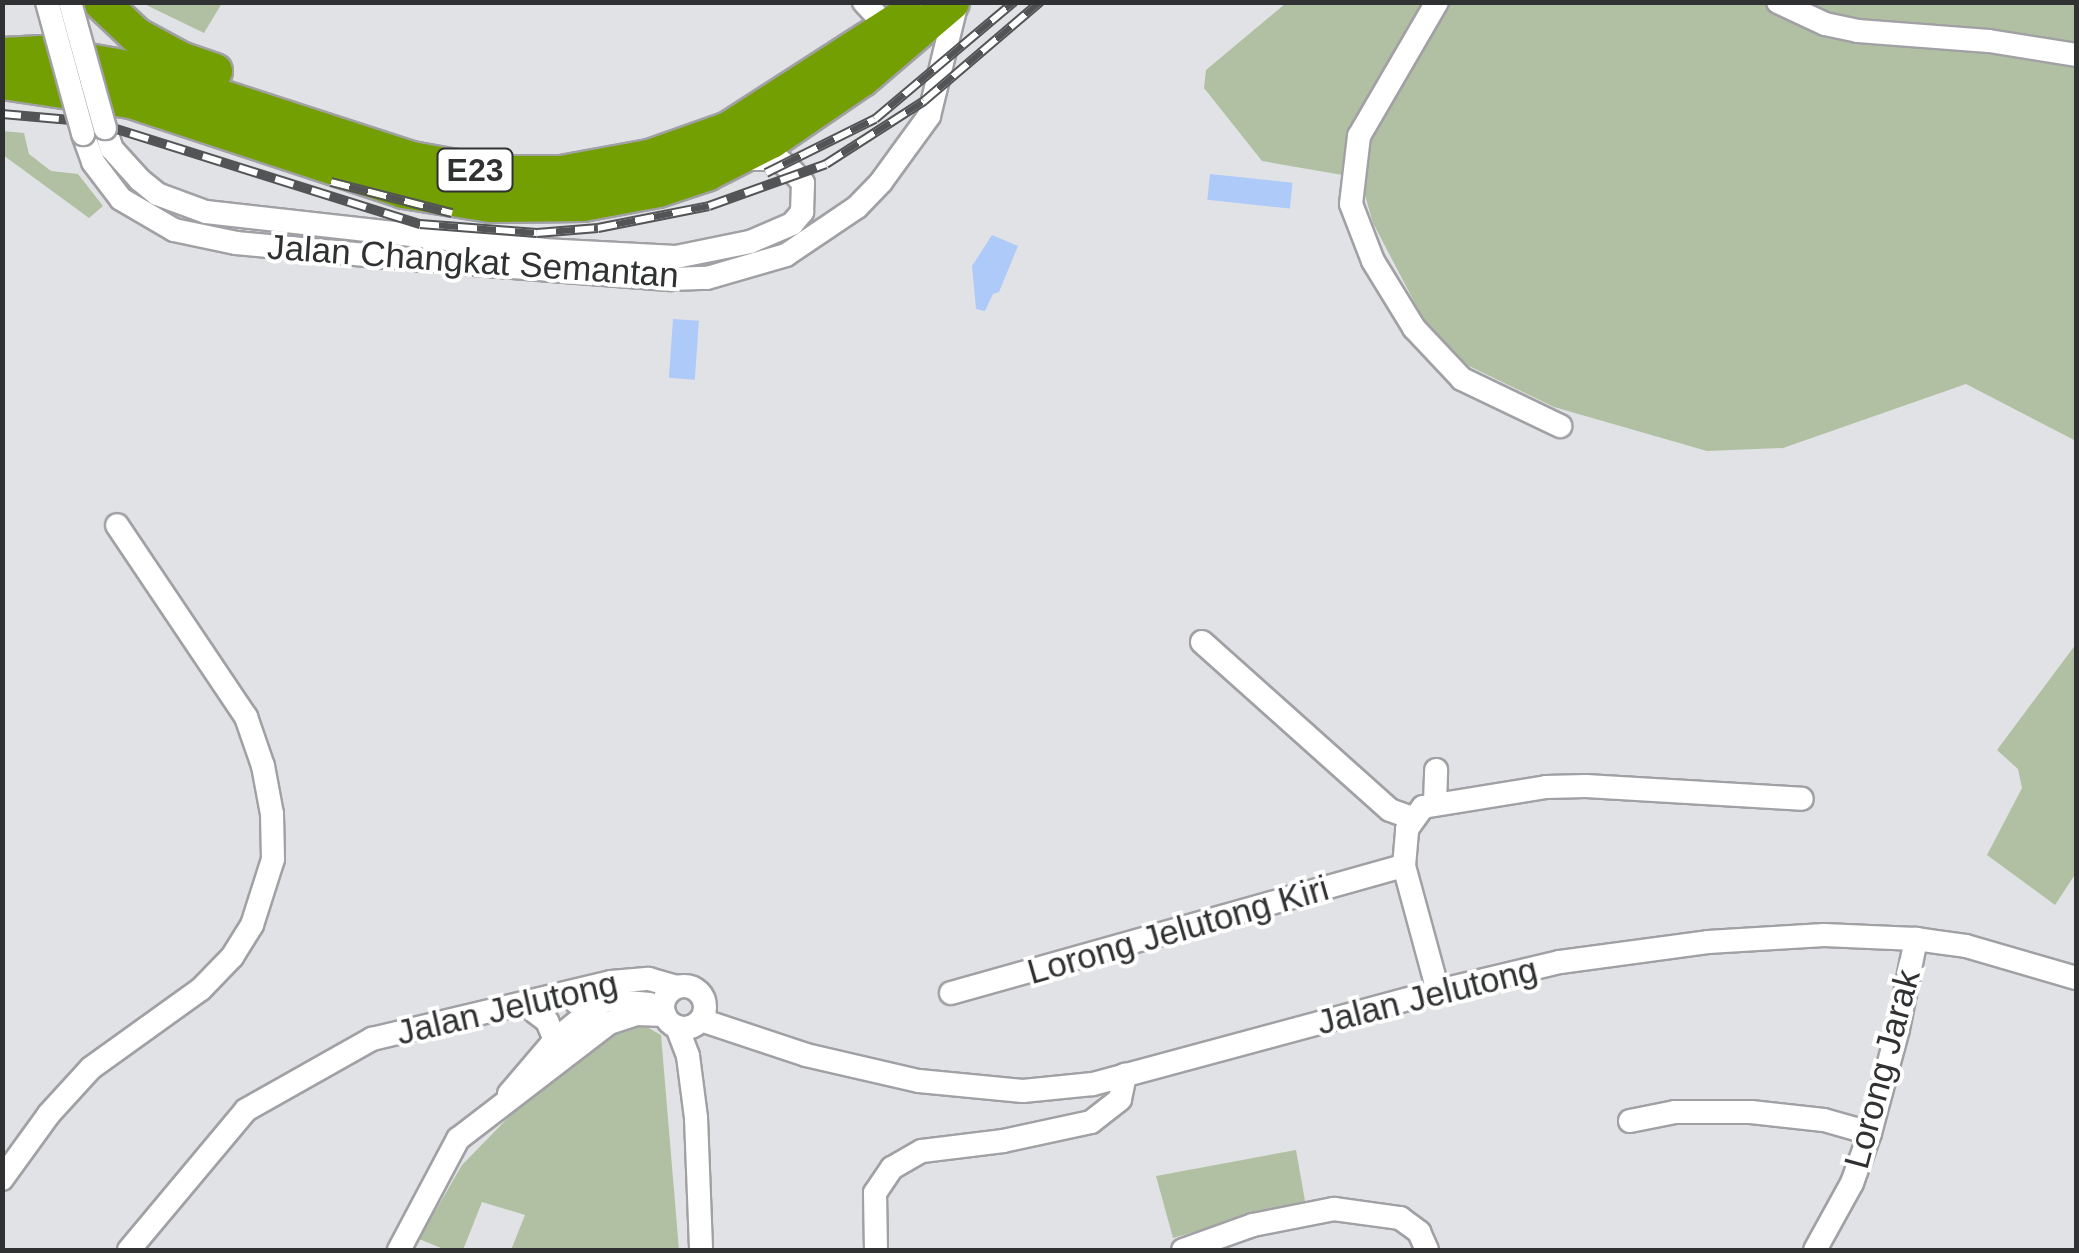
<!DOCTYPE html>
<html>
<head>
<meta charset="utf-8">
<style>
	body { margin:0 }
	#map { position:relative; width:2079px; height:1253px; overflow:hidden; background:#e1e2e5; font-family:Arial,sans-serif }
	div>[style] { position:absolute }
	.green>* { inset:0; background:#b1c0a2 }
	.water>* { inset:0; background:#aecaf9; transform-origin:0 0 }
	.roads { filter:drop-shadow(2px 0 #a1a1a5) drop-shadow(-2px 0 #a1a1a5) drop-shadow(0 2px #a1a1a5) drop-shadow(0 -2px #a1a1a5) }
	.minor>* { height:22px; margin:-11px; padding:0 11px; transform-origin:11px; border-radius:11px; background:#fff }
	.minor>.ring { margin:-11px; padding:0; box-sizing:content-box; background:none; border:22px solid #fff; border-radius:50% }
	.highway>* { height:35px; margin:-17.5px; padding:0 17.5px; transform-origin:17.5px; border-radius:17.5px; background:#739f03 }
	.rail>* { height:10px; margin-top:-5px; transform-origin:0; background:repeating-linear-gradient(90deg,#fff 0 19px,#535456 0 38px); box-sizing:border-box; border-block:2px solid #535456 }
	.bridges { filter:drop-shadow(2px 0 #a1a1a5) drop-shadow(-2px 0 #a1a1a5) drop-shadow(0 2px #a1a1a5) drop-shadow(0 -2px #a1a1a5) }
	.minor-bridge>* { height:22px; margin:-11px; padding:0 11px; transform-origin:11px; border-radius:11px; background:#fff }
	span { translate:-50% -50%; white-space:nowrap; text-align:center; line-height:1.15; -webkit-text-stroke:8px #fff; paint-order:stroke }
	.shield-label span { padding:2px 8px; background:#fff; border:2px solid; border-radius:8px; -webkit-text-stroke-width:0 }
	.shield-label { font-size:32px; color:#303132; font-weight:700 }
	.street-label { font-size:35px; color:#303132 }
	.frame { position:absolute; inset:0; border:5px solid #303132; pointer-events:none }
</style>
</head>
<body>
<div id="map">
	<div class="green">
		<div style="clip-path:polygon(142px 3px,222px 3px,204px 33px)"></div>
		<div style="clip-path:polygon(1286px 3px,2076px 3px,2076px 441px,1966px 384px,1783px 448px,1707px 451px,1554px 407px,1469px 366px,1430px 332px,1373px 223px,1360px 178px,1262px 161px,1204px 88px,1206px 70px)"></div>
		<div style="clip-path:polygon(3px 131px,24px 133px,29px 154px,51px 171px,78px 174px,103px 206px,89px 218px,3px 155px)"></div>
		<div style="clip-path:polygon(2076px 644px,2076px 873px,2055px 905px,1987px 855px,2022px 788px,2018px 769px,1997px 750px)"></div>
		<div style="clip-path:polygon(638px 1022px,661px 1035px,679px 1250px,511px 1250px,525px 1215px,482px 1202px,463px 1250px,446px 1250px,419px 1239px,462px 1165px,543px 1082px,614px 1030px)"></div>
		<div style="clip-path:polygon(1296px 1150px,1305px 1201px,1173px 1238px,1156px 1176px)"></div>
	</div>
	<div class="water">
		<div style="left:1210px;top:174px;width:83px;height:26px;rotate:6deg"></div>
		<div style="clip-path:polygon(992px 235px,1018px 246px,999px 292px,993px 294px,985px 311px,976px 309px,972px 266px)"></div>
		<div style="left:673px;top:319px;width:26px;height:59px;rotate:4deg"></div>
	</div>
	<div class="roads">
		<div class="minor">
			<div style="left:864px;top:2px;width:37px;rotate:47deg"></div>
			<div style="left:1437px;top:2px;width:155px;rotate:120.2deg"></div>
			<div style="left:1359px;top:136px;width:68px;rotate:96.7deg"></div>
			<div style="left:1351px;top:204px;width:61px;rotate:68.9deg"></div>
			<div style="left:1373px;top:261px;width:79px;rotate:58.5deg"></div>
			<div style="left:1414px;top:328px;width:70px;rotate:46.7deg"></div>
			<div style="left:1462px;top:379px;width:109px;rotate:25.6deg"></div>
			<div style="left:1778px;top:2px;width:52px;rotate:25.1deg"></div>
			<div style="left:1825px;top:24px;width:34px;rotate:12deg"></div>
			<div style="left:1858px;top:31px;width:131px;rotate:4.4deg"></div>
			<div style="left:1989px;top:41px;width:88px;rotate:9.1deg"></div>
			<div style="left:105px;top:128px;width:22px;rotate:72deg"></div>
			<div style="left:112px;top:149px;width:42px;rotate:47.9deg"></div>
			<div style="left:140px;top:180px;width:22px;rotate:39deg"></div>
			<div style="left:157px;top:194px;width:52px;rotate:20.2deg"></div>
			<div style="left:206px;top:212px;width:339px;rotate:6.4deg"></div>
			<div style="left:543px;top:250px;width:133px;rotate:3deg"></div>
			<div style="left:676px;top:257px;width:76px;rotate:-11.5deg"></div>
			<div style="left:750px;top:242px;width:46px;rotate:-23.2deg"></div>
			<div style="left:792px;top:224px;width:16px;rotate:-50deg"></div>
			<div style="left:802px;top:212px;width:29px;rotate:-88deg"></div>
			<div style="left:803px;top:183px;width:15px;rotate:-132deg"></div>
			<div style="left:793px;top:172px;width:20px;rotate:-139deg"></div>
			<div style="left:778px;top:159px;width:35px;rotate:180deg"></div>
			<div style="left:83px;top:134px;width:30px;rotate:70deg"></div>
			<div style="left:93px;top:162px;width:46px;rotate:52.9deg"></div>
			<div style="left:121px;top:199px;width:61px;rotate:30.3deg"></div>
			<div style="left:174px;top:230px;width:63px;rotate:11.8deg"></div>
			<div style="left:236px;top:243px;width:174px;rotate:5.3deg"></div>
			<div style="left:409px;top:259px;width:263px;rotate:4.4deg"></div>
			<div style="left:671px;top:279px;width:36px;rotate:-2deg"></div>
			<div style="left:707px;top:278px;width:82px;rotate:-16.2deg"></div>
			<div style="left:786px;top:255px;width:86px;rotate:-34.1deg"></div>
			<div style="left:857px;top:207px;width:35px;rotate:-46deg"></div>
			<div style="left:881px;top:182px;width:82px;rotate:-54deg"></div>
			<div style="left:929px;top:116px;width:117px;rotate:-76.2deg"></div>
			<div style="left:1202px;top:642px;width:252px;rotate:41.8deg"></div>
			<div style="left:1390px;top:810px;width:23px;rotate:20deg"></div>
			<div style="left:1435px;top:803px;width:33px;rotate:-88deg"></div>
			<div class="ring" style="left:663px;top:986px;width:20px;height:20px"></div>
			<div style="left:1438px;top:991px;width:130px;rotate:-105.2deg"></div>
			<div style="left:1404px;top:866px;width:37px;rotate:-85deg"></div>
			<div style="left:1407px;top:829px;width:27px;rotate:-54deg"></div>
			<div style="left:1423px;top:807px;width:125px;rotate:-9.2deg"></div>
			<div style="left:1546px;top:787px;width:40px;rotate:-1.4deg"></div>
			<div style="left:1586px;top:786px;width:216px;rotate:3.4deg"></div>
			<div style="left:951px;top:993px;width:470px;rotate:-15.7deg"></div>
			<div style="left:577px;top:1003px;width:27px;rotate:-6deg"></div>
			<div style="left:604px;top:1000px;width:46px;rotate:5deg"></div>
			<div style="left:535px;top:1012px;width:15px;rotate:37deg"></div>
			<div style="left:547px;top:1021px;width:21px;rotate:67deg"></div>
			<div style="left:701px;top:1020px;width:111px;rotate:18.4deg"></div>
			<div style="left:806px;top:1055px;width:116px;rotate:13deg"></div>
			<div style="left:919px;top:1081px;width:104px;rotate:5.5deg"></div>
			<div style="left:1023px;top:1091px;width:70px;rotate:-5.7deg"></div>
			<div style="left:1093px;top:1084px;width:357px;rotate:-15.1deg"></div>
			<div style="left:1438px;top:991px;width:125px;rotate:-13.4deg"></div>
			<div style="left:1560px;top:962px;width:149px;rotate:-7.7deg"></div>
			<div style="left:1708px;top:942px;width:116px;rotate:-3.5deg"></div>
			<div style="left:1824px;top:935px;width:92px;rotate:2.5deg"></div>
			<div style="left:1916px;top:939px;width:50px;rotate:8deg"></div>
			<div style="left:1966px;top:946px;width:115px;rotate:16.2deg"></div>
			<div style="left:677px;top:1027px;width:31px;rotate:69deg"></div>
			<div style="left:688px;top:1056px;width:63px;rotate:82.6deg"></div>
			<div style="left:696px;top:1118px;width:132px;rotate:87.8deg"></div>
			<div style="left:509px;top:1094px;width:71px;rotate:-49.6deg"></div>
			<div style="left:555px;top:1040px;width:62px;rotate:-39.1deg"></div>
			<div style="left:1630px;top:1121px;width:46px;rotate:-11.3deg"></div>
			<div style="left:1675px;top:1112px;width:76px"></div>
			<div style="left:1751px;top:1112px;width:73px;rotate:6.3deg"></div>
			<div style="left:1824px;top:1120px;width:48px;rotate:15.8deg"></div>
			<div style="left:2px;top:1179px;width:80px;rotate:-54.1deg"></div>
			<div style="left:49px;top:1114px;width:62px;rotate:-47.6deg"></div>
			<div style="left:91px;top:1068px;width:135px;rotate:-35.7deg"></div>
			<div style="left:201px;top:989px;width:45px;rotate:-45.9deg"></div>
			<div style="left:232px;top:957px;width:38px;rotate:-58deg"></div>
			<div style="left:252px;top:925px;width:69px;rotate:-72.3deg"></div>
			<div style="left:273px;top:859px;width:45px;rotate:-91.3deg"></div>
			<div style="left:272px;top:814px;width:49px;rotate:-100.6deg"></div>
			<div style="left:263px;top:766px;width:52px;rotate:-109.1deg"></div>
			<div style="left:246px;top:717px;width:231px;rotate:-123.9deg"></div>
			<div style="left:129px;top:1250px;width:182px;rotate:-50.1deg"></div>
			<div style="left:246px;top:1110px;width:145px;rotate:-29.4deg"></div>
			<div style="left:372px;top:1039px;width:246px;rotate:-13.4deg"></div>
			<div style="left:611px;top:982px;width:38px;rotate:-5deg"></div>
			<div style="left:649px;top:979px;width:29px;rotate:16deg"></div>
			<div style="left:399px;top:1250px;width:126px;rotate:-62deg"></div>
			<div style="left:458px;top:1139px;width:190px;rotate:-37.5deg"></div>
			<div style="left:609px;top:1023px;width:28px;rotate:-18deg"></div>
			<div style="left:636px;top:1014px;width:29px;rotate:2deg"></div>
			<div style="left:876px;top:1250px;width:57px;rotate:-91deg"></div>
			<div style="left:875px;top:1193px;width:30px;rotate:-56deg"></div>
			<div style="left:892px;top:1168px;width:34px;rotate:-30deg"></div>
			<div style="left:922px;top:1151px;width:82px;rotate:-7deg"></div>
			<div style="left:1003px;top:1141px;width:90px;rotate:-12.2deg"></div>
			<div style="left:1091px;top:1122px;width:37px;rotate:-38deg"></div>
			<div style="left:1120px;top:1099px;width:25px;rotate:-78deg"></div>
			<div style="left:1183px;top:1250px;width:74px;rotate:-19.7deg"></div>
			<div style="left:1253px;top:1225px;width:83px;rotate:-11.2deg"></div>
			<div style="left:1334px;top:1209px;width:67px;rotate:7.8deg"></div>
			<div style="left:1400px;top:1218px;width:24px;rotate:36deg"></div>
			<div style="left:1419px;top:1232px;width:20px;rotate:66deg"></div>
			<div style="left:1815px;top:1250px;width:77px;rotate:-61.1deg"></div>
			<div style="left:1852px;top:1183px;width:53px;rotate:-70.2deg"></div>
			<div style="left:1870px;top:1133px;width:108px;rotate:-74.9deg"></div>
			<div style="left:1898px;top:1029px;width:92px;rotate:-78.7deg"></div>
		</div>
		<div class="highway">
			<div style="left:101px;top:2px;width:48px;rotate:43.3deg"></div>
			<div style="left:136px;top:35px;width:50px;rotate:28.6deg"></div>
			<div style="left:180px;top:59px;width:36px;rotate:19deg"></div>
			<div style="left:2px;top:55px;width:39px;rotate:-3deg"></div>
			<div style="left:41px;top:53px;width:94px;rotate:9.8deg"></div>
			<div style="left:134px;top:69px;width:291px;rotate:18deg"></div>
			<div style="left:411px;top:159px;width:79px;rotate:10.2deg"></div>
			<div style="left:489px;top:173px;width:72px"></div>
			<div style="left:561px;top:173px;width:89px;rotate:-10.3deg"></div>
			<div style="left:649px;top:157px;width:84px;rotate:-19.5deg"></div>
			<div style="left:728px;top:129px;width:211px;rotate:-32.8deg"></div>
			<div style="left:2px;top:81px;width:129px;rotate:8.4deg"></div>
			<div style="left:130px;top:100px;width:287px;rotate:18.2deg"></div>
			<div style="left:403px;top:190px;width:88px;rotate:9.1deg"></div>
			<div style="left:490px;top:204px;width:92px;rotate:-0.6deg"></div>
			<div style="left:582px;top:203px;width:77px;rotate:-10.4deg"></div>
			<div style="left:658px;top:189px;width:51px;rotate:-18.4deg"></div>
			<div style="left:706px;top:173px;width:73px;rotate:-26.9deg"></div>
			<div style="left:771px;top:140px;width:110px;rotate:-34.3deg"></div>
			<div style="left:862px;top:78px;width:117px;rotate:-40.5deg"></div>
		</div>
	</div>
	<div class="rail">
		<div style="left:2px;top:114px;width:92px;rotate:5deg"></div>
		<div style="left:94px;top:122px;width:342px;rotate:17.4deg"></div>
		<div style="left:420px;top:224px;width:117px;rotate:4.4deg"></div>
		<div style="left:537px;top:233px;width:61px;rotate:-4.7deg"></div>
		<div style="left:598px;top:228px;width:113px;rotate:-11.2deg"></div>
		<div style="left:709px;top:206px;width:124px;rotate:-19.7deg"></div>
		<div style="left:826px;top:164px;width:117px;rotate:-32.7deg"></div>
		<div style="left:924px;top:101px;width:153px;rotate:-40.5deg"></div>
		<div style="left:766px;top:173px;width:122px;rotate:-26.4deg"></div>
		<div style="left:875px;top:119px;width:182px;rotate:-40.1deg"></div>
		<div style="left:331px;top:182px;width:125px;rotate:14.4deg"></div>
	</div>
	<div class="bridges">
		<div class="minor-bridge">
			<div style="left:47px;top:2px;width:137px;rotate:74.7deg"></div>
			<div style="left:70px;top:2px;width:131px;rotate:74.5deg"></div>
		</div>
	</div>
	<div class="shield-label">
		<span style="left:475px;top:170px">E23</span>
	</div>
	<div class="street-label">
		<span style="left:473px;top:261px;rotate:4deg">Jalan Changkat Semantan</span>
		<span style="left:1178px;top:930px;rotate:-16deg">Lorong Jelutong Kiri</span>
		<span style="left:1427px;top:996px;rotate:-14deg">Jalan Jelutong</span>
		<span style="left:507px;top:1008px;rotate:-13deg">Jalan Jelutong</span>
		<span style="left:1882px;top:1069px;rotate:-75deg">Lorong Jarak</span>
	</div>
	<div class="frame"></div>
</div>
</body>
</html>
